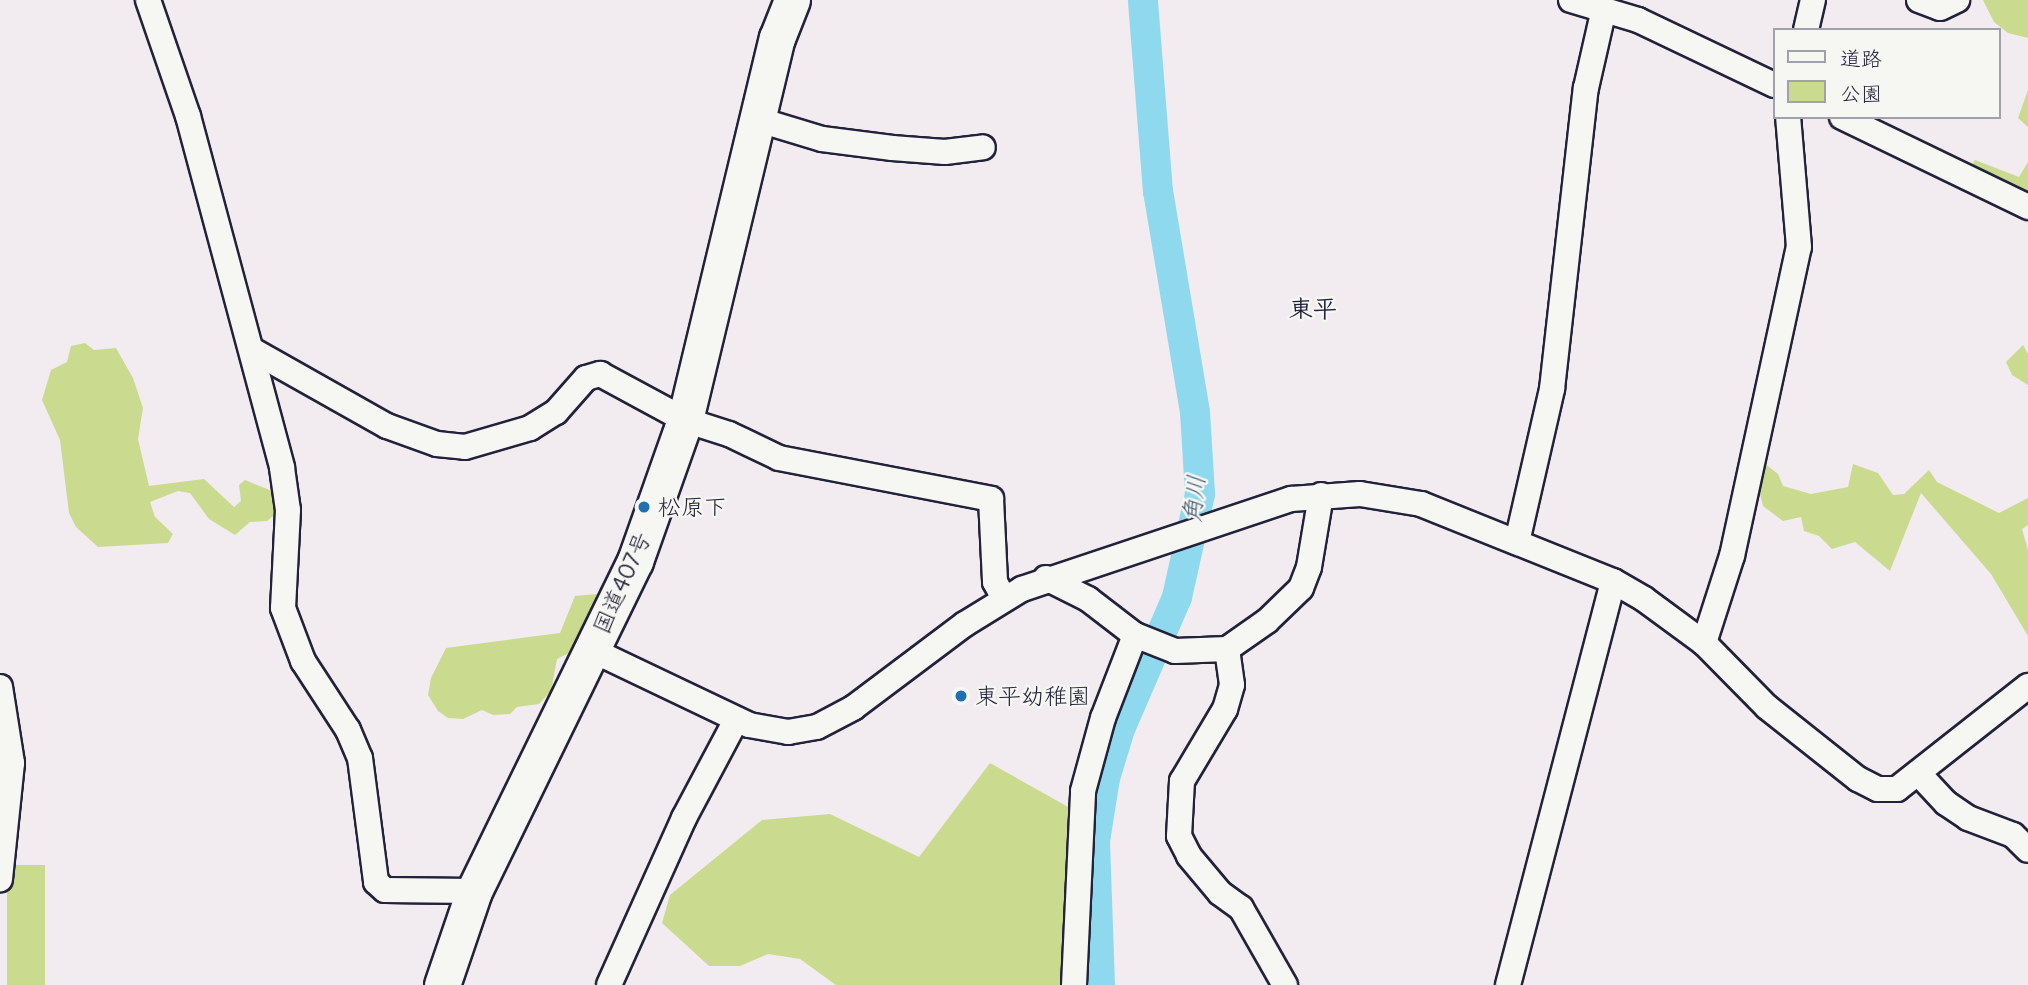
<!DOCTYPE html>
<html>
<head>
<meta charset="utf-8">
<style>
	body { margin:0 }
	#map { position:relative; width:2028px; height:985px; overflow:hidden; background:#f2ebf0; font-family:Delius,"Klee One",sans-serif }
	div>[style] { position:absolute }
	.green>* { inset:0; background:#cadb90; transform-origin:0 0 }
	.river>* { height:30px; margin:-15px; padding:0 15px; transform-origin:15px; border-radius:15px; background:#8fd9ef }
	.roads { filter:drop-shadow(2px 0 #22223b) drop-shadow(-2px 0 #22223b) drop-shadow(0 2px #22223b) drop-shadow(0 -2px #22223b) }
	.minor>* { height:24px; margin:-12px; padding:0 12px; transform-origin:12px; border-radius:12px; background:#f6f6f2 }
	.highway>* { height:35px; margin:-17.5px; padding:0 17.5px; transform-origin:17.5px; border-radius:17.5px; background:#f6f6f2 }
	.dots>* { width:19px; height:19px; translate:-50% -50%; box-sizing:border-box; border:4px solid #f6f6f2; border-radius:50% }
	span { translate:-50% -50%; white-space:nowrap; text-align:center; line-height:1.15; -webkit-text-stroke:5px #f6f6f2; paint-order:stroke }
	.poi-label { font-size:23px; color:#22223b }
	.left { translate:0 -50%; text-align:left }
	.street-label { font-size:23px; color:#22223b }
	.neighbourhood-label { font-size:24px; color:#22223b; font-weight:700 }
	.water-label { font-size:24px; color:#435971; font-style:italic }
	.legend { position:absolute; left:1773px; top:28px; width:228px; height:91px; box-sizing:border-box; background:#f6f6f2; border:2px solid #a1a1a9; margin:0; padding:9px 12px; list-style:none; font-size:21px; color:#22223b }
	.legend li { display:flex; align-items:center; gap:14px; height:35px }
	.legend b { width:35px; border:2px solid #a1a1a9 }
</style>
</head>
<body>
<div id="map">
	<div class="green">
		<div style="clip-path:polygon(1983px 0,2028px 0,2028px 38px,2008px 33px,1994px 22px)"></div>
		<div style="clip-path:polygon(2028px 90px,2028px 127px,2018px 118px)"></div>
		<div style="clip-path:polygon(1975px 160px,2019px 177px,2028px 162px,2028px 200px,1967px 172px)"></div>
		<div style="clip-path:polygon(85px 343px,94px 350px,116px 348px,133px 378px,143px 408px,138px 439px,149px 486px,204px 479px,234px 507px,241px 501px,239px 485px,245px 480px,272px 491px,277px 513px,267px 521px,250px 522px,235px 535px,209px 519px,190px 493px,178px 491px,150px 502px,155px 517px,173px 534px,168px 543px,98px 547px,76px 527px,69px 513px,60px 440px,42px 400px,51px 370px,67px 362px,71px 346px)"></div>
		<div style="clip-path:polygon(2023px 345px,2028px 354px,2028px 385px,2012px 375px,2006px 362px)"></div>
		<div style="clip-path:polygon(1764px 463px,1778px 474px,1783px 486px,1811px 494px,1848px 487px,1853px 464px,1878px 473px,1893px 495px,1904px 494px,1929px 470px,1937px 482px,1999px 513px,2028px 498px,2028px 525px,2022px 529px,2028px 550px,2028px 636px,1991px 574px,1921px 493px,1890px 571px,1855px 542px,1832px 549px,1819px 536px,1804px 531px,1801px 517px,1783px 521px,1763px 506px,1756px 478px)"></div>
		<div style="clip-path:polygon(597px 594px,587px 626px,569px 653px,557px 659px,551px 691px,539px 704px,517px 707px,510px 714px,493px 715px,482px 710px,463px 719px,448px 718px,438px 711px,428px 695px,431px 678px,446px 648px,560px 633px,575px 596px)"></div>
		<div style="clip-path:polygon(990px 763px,1070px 808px,1061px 985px,836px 985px,800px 959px,768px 954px,740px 966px,709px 966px,662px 923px,670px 895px,762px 820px,830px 814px,919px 857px)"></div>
		<div style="left:45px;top:865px;width:120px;height:38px;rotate:90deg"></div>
	</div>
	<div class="river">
		<div style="left:1100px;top:985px;width:144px;rotate:-92deg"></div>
		<div style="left:1095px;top:841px;width:64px;rotate:-81deg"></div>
		<div style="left:1105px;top:778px;width:51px;rotate:-73deg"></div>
		<div style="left:1120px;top:729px;width:144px;rotate:-66.6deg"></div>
		<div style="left:1177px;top:597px;width:106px;rotate:-77.4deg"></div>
		<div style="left:1200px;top:494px;width:82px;rotate:-93.5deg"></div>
		<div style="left:1195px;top:412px;width:223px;rotate:-99.5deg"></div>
		<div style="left:1158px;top:192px;width:193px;rotate:-94.5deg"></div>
	</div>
	<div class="roads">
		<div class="minor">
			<div style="left:148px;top:0;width:123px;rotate:71deg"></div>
			<div style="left:188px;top:116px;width:364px;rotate:75deg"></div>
			<div style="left:282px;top:468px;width:42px;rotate:81.9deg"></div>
			<div style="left:288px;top:510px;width:98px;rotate:92.9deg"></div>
			<div style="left:283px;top:608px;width:57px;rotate:69.3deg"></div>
			<div style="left:303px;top:661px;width:82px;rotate:56.9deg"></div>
			<div style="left:348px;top:730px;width:30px;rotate:67deg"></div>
			<div style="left:360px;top:758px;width:125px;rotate:82.6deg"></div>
			<div style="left:376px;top:882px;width:12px;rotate:42deg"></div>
			<div style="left:385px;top:890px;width:89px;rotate:0.6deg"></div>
			<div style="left:1571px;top:0;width:70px;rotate:16.6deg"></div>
			<div style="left:1638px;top:20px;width:151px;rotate:25.5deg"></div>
			<div style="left:1919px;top:0;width:22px;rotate:21deg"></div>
			<div style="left:1940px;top:8px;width:19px;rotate:-25deg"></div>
			<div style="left:1806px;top:30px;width:31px;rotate:-77deg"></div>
			<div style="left:1842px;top:117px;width:207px;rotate:25.8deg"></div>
			<div style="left:756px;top:119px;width:69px;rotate:16.9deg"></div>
			<div style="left:822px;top:139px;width:71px;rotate:7.3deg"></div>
			<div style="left:892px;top:148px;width:53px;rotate:4.3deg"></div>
			<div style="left:945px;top:152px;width:38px;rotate:-7deg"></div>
			<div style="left:252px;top:350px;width:155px;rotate:29.4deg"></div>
			<div style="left:387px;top:426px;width:53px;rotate:19.8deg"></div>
			<div style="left:437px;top:444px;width:28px;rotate:6deg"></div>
			<div style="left:465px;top:447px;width:68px;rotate:-16.3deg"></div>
			<div style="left:530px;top:428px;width:31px;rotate:-32deg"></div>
			<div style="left:556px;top:412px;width:45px;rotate:-48.6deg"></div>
			<div style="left:586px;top:378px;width:15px;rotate:-16deg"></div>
			<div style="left:600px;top:374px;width:97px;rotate:28.4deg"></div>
			<div style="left:685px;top:420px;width:46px;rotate:17.7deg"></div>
			<div style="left:729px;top:434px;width:55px;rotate:25.6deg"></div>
			<div style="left:779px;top:458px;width:216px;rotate:10.9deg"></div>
			<div style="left:991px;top:499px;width:83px;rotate:87.2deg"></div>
			<div style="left:995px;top:582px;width:18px;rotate:61deg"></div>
			<div style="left:1517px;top:542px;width:157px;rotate:-77.1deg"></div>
			<div style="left:1552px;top:389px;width:303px;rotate:-83.6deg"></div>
			<div style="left:1586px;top:88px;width:81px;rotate:-77.2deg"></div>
			<div style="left:1046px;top:578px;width:47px;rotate:26.6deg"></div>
			<div style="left:1088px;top:599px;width:59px;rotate:37.5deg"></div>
			<div style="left:1135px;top:635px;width:43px;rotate:21.8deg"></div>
			<div style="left:1175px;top:651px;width:52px;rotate:-2.2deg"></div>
			<div style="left:1227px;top:649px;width:49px;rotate:-35deg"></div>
			<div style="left:1267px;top:621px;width:47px;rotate:-44.1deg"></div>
			<div style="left:1301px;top:588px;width:22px;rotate:-69deg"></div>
			<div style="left:1309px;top:567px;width:73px;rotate:-80.5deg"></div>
			<div style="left:1704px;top:643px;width:91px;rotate:-72.2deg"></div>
			<div style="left:1732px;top:556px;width:316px;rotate:-77.8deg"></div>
			<div style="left:1799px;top:247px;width:130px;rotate:-94.8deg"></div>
			<div style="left:1227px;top:649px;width:36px;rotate:82deg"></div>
			<div style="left:1232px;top:685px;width:25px;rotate:106deg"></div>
			<div style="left:1225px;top:709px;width:84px;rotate:120.8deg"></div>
			<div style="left:1182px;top:781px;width:55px;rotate:93.1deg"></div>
			<div style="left:1179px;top:836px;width:22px;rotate:63deg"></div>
			<div style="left:1189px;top:856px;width:48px;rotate:50deg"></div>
			<div style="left:1220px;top:893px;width:26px;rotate:36deg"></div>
			<div style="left:1241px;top:908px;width:89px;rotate:60.3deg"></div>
			<div style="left:592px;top:650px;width:174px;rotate:25.5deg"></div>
			<div style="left:749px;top:725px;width:40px;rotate:10deg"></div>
			<div style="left:788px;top:732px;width:29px;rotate:-10deg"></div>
			<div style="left:817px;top:727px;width:41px;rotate:-27.8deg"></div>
			<div style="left:853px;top:708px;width:140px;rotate:-36.9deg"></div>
			<div style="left:965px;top:624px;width:67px;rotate:-31.6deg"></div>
			<div style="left:1022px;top:589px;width:284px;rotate:-18.5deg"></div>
			<div style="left:1291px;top:499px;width:69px;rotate:-4.1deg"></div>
			<div style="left:1360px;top:494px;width:62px;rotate:9.3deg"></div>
			<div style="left:1421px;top:504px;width:207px;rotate:21.9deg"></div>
			<div style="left:1613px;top:581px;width:36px;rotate:30deg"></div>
			<div style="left:1644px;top:599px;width:74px;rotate:36.3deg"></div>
			<div style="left:1704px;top:643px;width:90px;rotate:45.5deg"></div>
			<div style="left:1767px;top:707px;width:116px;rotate:38.4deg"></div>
			<div style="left:1858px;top:779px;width:22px;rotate:27deg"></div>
			<div style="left:1878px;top:789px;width:19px"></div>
			<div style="left:1897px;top:789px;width:167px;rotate:-38.2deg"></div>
			<div style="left:0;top:687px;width:77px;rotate:81deg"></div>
			<div style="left:12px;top:763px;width:117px;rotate:95.9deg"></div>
			<div style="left:1918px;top:773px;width:41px;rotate:47deg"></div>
			<div style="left:1946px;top:803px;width:27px;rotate:34deg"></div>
			<div style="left:1968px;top:818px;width:48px;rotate:20.7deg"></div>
			<div style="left:2013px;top:835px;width:21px;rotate:45deg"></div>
			<div style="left:609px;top:985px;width:183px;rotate:-65.8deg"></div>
			<div style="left:684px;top:818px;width:111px;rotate:-62deg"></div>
			<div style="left:1074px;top:985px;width:194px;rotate:-87.3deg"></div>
			<div style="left:1083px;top:791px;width:76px;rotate:-74.7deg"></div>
			<div style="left:1103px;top:718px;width:89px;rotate:-68.9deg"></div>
			<div style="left:1508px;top:985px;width:417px;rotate:-75.4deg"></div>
		</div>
		<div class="highway">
			<div style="left:442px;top:985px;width:99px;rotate:-71.2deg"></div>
			<div style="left:474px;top:891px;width:367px;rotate:-64deg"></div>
			<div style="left:635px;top:561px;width:150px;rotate:-70.5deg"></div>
			<div style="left:685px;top:420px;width:393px;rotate:-76.5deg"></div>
			<div style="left:777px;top:38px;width:41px;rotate:-68.5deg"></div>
		</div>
	</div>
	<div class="dots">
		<div style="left:644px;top:507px;background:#1f6fb2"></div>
		<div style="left:961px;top:696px;background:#1f6fb2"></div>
	</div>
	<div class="poi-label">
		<span class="left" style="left:658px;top:507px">松原下</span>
		<span class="left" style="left:975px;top:696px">東平幼稚園</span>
	</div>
	<div class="street-label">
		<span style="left:622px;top:583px;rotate:-66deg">国道407号</span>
	</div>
	<div class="neighbourhood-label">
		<span style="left:1313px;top:309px">東平</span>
	</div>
	<div class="water-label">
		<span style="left:1194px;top:499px;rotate:-84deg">角川</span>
	</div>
	<ul class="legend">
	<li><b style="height:9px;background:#f6f6f2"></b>道路</li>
	<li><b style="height:19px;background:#cadb90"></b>公園</li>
	</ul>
</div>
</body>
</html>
